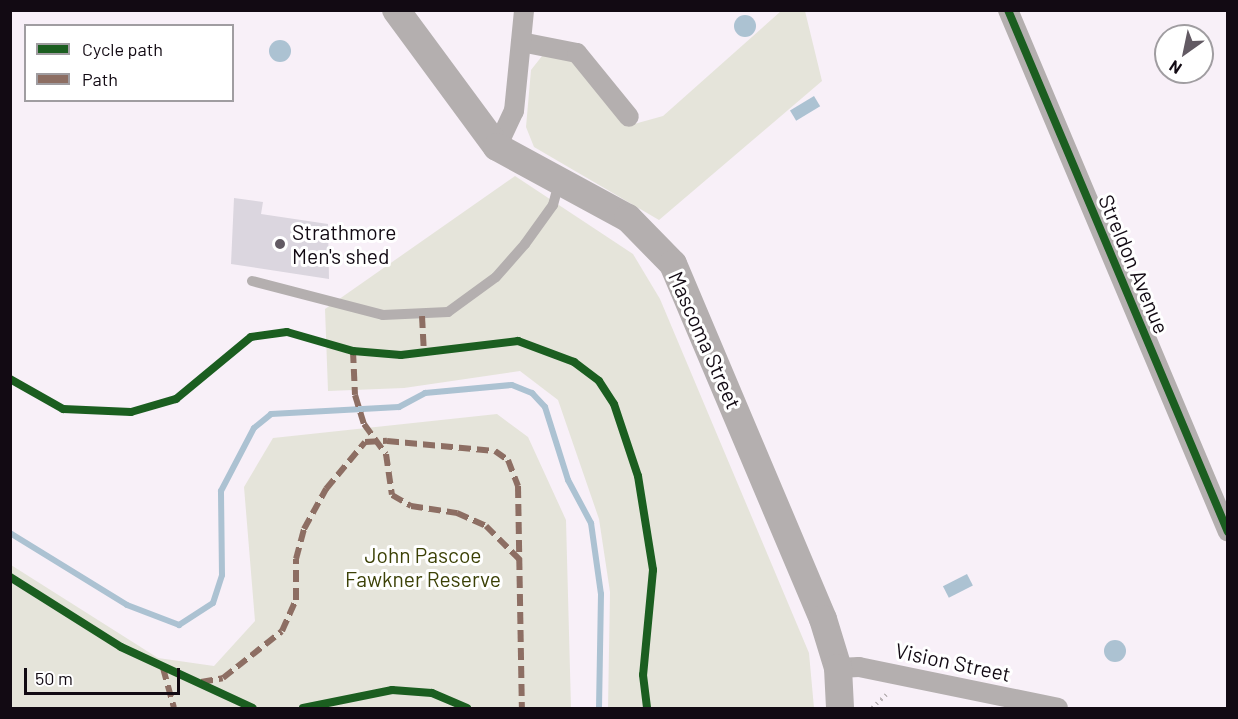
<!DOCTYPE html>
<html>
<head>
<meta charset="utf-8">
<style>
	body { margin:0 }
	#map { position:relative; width:1238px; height:719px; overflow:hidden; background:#f8f0f8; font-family:Barlow,sans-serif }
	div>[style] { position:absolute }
	.green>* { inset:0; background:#e5e4da }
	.water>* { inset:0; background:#acc2d2; transform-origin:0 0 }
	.round { border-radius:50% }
	.stream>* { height:6px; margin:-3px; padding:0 3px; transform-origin:3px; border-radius:3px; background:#acc2d2 }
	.building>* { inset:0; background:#dbd6df }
	.path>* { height:4px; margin-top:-2px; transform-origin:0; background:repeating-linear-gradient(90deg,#bcb5b8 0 1.5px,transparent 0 6px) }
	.service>* { height:10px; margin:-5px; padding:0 5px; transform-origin:5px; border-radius:5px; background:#b4afaf }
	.minor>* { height:20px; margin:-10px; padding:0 10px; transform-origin:10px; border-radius:10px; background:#b4afaf }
	.secondary>* { height:28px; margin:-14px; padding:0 14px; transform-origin:14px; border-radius:14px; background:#b4afaf }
	.quiet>* { height:6px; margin-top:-3px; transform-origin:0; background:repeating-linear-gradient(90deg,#8d6e63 0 12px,transparent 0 18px) }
	.cycleway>* { height:8px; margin:-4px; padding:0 4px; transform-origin:4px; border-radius:4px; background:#1b5e20 }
	.dots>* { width:16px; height:16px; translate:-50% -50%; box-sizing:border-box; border:3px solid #fff; border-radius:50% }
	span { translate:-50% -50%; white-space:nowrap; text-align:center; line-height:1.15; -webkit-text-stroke:6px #fff; paint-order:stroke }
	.poi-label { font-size:21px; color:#120a13 }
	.left { translate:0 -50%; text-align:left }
	.street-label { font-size:21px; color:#120a13 }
	.park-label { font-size:21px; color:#3c4106 }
	.frame { position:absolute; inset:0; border:12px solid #120a13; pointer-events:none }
	.legend { position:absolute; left:24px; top:24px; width:210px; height:78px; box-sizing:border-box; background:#fff; border:2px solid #a09da1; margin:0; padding:8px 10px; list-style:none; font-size:18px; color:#120a13 }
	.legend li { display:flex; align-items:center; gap:12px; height:30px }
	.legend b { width:30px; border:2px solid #a09da1 }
	.north { position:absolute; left:1154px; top:24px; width:60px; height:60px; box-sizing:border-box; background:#fff; border:2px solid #a09da1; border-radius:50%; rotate:213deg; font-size:16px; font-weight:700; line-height:24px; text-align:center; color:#120a13 }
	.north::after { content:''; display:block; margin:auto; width:21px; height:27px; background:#625a63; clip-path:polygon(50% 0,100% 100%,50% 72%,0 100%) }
	.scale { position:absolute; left:24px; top:668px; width:156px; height:27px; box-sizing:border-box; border:3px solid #120a13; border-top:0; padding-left:8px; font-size:18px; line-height:21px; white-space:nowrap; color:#120a13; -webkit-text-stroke:4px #fff; paint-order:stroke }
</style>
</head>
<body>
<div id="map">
	<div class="green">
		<div style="clip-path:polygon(781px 11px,805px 11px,822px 81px,659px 220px,534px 147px,526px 127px,531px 70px,542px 56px,553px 53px,575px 61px,627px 126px,663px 116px)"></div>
		<div style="clip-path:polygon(515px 176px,633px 254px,660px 299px,809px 653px,814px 708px,608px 708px,610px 592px,599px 519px,558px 400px,520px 371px,404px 388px,328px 391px,325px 309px)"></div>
		<div style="clip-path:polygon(497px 414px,528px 437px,566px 520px,571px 708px,11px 708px,11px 565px,158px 658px,214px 666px,255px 621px,244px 487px,273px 438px)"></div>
	</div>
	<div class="water">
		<div class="round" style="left:734px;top:15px;width:22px;height:22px"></div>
		<div class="round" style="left:269px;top:40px;width:22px;height:22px"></div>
		<div style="left:814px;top:96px;width:12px;height:28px;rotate:59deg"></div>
		<div style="left:967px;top:574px;width:13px;height:27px;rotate:63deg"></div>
		<div class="round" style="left:1104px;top:640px;width:22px;height:22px"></div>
	</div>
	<div class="stream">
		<div style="left:10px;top:533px;width:137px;rotate:31.6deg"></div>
		<div style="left:127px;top:605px;width:56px;rotate:21deg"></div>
		<div style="left:179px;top:625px;width:40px;rotate:-32.9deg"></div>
		<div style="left:213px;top:603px;width:29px;rotate:-72deg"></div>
		<div style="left:222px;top:575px;width:84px;rotate:-90.7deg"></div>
		<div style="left:221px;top:491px;width:71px;rotate:-62.4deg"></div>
		<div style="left:254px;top:428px;width:22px;rotate:-39deg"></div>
		<div style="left:271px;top:414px;width:128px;rotate:-3.1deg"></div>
		<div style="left:399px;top:407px;width:30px;rotate:-28deg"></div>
		<div style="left:425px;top:393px;width:87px;rotate:-5.3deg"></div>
		<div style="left:512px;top:385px;width:22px;rotate:22deg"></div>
		<div style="left:532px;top:393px;width:19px;rotate:47deg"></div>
		<div style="left:545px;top:407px;width:77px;rotate:72.5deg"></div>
		<div style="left:568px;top:480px;width:49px;rotate:61.9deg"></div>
		<div style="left:591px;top:523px;width:72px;rotate:82deg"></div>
		<div style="left:601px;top:594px;width:114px;rotate:91deg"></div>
	</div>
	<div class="building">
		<div style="clip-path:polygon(234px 198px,263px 202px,261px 214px,328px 224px,329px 279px,231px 264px)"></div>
	</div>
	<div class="path">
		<div style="left:872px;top:708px;width:22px;rotate:-43deg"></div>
	</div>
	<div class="service">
		<div style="left:252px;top:281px;width:135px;rotate:14.5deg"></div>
		<div style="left:383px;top:315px;width:65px;rotate:-2.6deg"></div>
		<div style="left:448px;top:312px;width:59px;rotate:-36.1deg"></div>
		<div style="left:496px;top:277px;width:44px;rotate:-48.7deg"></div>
		<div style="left:525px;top:244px;width:48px;rotate:-54.3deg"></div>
		<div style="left:553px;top:205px;width:23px;rotate:-75deg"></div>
	</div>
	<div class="minor">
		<div style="left:1008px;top:10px;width:566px;rotate:67.15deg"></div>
		<div style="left:521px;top:42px;width:57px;rotate:11.1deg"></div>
		<div style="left:577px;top:53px;width:82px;rotate:50.9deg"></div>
		<div style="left:497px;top:147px;width:40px;rotate:-65deg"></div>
		<div style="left:514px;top:111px;width:101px;rotate:-84.3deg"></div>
		<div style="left:838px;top:668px;width:21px;rotate:-3deg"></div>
		<div style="left:859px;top:667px;width:203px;rotate:11.6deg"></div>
	</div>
	<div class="secondary">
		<div style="left:396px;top:10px;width:170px;rotate:53.6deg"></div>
		<div style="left:497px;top:147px;width:149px;rotate:28.5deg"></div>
		<div style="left:628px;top:218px;width:64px;rotate:45.6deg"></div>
		<div style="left:673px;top:264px;width:385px;rotate:67.1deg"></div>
		<div style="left:823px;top:619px;width:51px;rotate:73deg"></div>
		<div style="left:838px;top:668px;width:40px;rotate:87.1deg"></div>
	</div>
	<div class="quiet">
		<div style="left:422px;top:316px;width:36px;rotate:87deg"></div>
		<div style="left:353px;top:351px;width:44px;rotate:87.4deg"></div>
		<div style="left:355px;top:395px;width:30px;rotate:73deg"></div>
		<div style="left:364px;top:424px;width:37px;rotate:54deg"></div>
		<div style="left:386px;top:454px;width:41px;rotate:81.7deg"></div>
		<div style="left:392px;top:495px;width:22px;rotate:30deg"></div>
		<div style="left:411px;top:506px;width:47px;rotate:8.7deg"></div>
		<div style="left:457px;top:513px;width:32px;rotate:24deg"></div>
		<div style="left:486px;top:526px;width:48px;rotate:45deg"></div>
		<div style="left:163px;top:668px;width:41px;rotate:74.6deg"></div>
		<div style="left:201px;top:682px;width:22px;rotate:-10deg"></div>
		<div style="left:223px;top:678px;width:75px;rotate:-38.5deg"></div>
		<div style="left:282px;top:631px;width:34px;rotate:-66deg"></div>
		<div style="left:296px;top:600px;width:41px;rotate:-90deg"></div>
		<div style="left:296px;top:559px;width:31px;rotate:-75deg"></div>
		<div style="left:304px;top:529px;width:46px;rotate:-61.2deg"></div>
		<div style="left:326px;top:489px;width:61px;rotate:-50.3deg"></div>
		<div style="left:365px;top:442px;width:22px;rotate:-3deg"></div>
		<div style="left:387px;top:441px;width:108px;rotate:5.3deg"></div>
		<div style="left:495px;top:451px;width:16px;rotate:35deg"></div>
		<div style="left:508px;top:460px;width:28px;rotate:69deg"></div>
		<div style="left:518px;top:486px;width:222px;rotate:89deg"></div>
	</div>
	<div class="cycleway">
		<div style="left:1008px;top:10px;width:566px;rotate:67.15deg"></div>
		<div style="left:10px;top:379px;width:61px;rotate:29.5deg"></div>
		<div style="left:63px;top:409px;width:68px;rotate:2.5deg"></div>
		<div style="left:131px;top:412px;width:47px;rotate:-16.1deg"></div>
		<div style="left:176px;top:399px;width:97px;rotate:-39.6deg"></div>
		<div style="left:251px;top:337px;width:36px;rotate:-8deg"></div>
		<div style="left:287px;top:332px;width:69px;rotate:16.1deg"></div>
		<div style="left:353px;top:351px;width:48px;rotate:4.8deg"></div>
		<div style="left:401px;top:355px;width:118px;rotate:-6.8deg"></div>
		<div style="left:518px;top:341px;width:60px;rotate:20.6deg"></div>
		<div style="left:574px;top:362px;width:31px;rotate:37deg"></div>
		<div style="left:599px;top:381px;width:27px;rotate:57deg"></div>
		<div style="left:614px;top:404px;width:76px;rotate:71.6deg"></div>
		<div style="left:638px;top:476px;width:95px;rotate:80.9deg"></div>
		<div style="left:653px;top:570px;width:105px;rotate:95.4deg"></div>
		<div style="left:643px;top:675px;width:33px;rotate:83deg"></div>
		<div style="left:10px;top:577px;width:131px;rotate:32.2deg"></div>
		<div style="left:121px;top:647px;width:145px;rotate:24.8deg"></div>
		<div style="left:303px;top:708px;width:91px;rotate:-11.4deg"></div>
		<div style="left:392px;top:690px;width:40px;rotate:4.3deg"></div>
		<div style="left:432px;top:693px;width:38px;rotate:23deg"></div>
	</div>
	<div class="dots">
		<div style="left:280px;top:244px;background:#625a63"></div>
	</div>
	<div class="poi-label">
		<span class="left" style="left:292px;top:244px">Strathmore<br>Men's shed</span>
	</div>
	<div class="street-label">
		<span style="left:1134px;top:264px;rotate:67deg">Streldon Avenue</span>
		<span style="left:705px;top:340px;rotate:66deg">Mascoma Street</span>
		<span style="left:953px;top:662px;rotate:12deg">Vision Street</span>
	</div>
	<div class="park-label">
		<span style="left:423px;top:567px">John Pascoe<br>Fawkner Reserve</span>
	</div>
	<div class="frame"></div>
	<ul class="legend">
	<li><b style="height:8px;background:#1b5e20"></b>Cycle path</li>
	<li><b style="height:8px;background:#8d6e63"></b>Path</li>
	</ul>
	<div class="north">N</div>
	<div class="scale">50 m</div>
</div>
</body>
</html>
